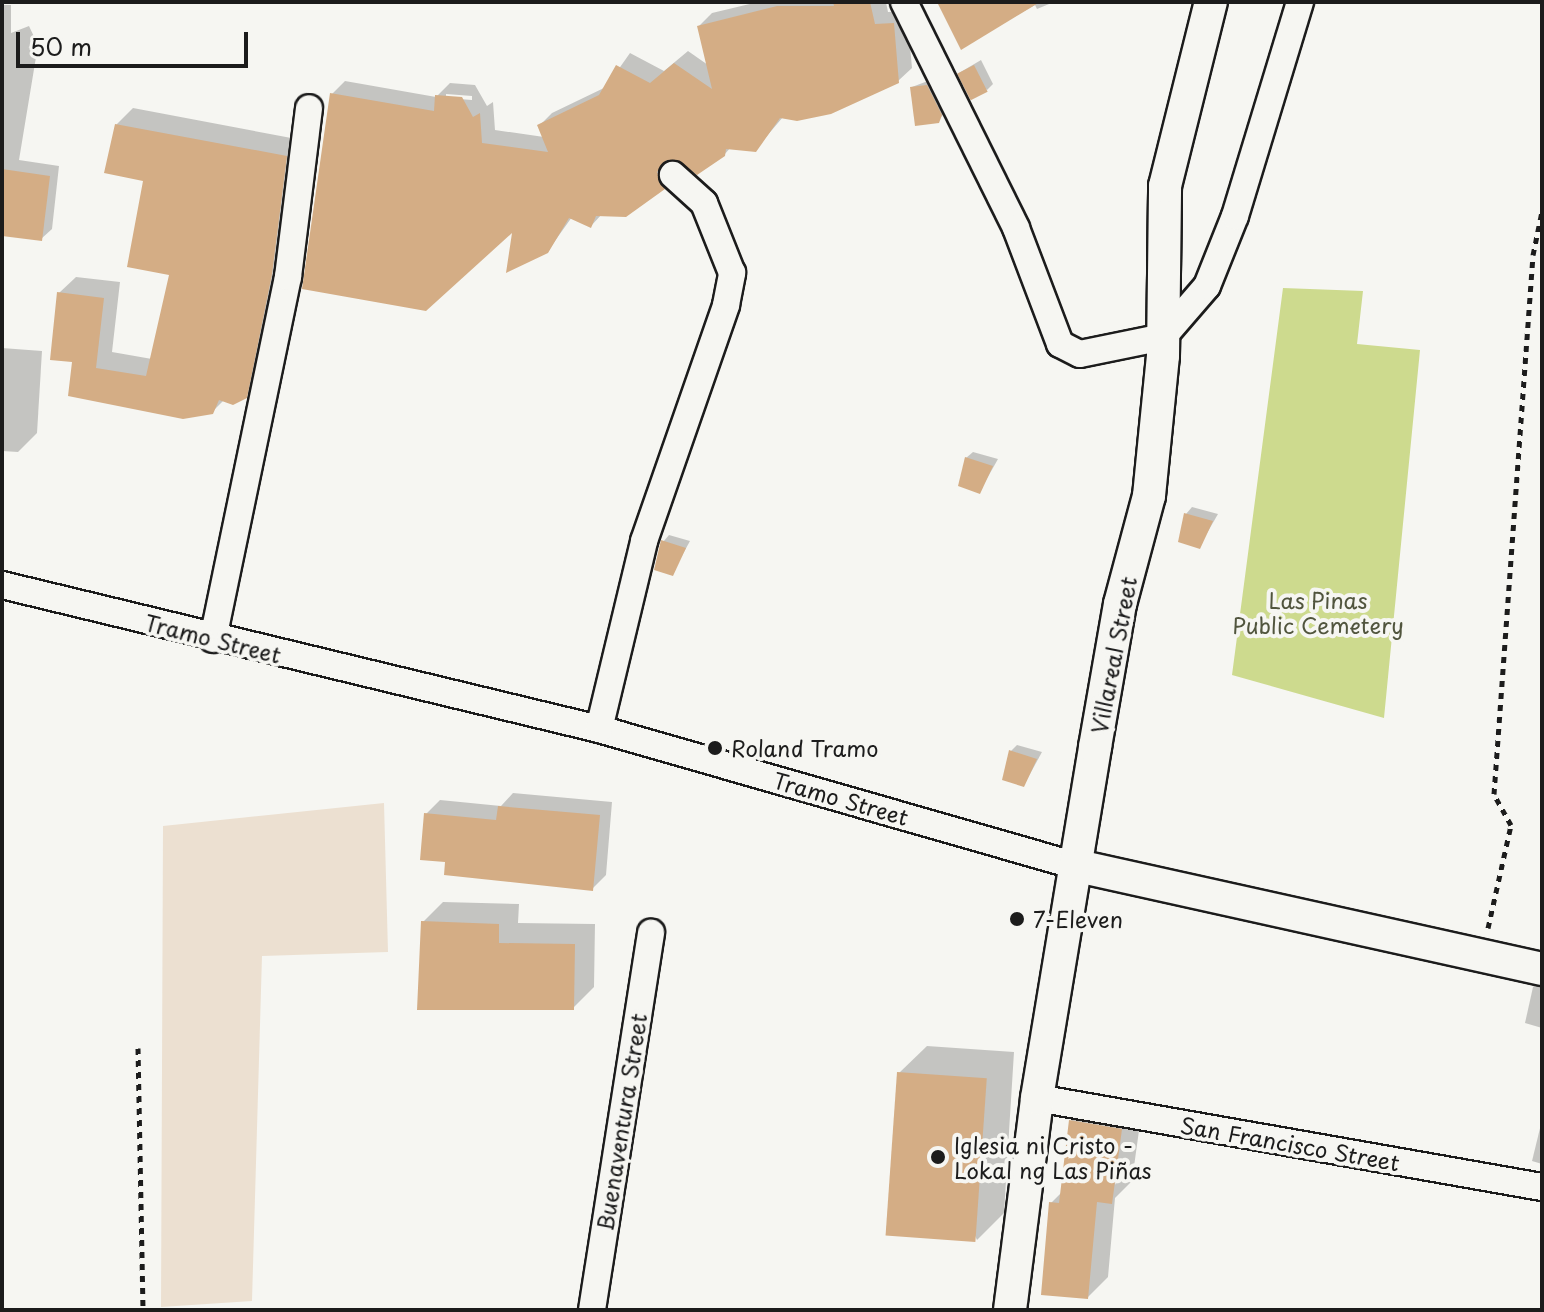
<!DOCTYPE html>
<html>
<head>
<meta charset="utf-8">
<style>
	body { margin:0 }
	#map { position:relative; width:1544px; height:1312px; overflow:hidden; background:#f6f6f2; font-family:"Playpen Sans",sans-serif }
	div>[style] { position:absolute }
	.built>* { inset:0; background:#ece0d1 }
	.green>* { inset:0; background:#cdda8e }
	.shadow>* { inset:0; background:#0003 }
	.building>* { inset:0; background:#d4ad85; transform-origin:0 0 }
	.path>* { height:5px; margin-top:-2.5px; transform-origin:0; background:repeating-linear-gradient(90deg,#1c1c1c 0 6px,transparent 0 12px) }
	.roads { filter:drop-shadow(2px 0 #1c1c1c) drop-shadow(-2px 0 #1c1c1c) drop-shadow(0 2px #1c1c1c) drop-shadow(0 -2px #1c1c1c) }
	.minor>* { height:26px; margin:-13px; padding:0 13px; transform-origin:13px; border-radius:13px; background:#f6f6f2 }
	.tertiary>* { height:32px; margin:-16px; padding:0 16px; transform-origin:16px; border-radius:16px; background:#f6f6f2 }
	.dots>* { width:22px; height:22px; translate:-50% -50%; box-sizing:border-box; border:4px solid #f6f6f2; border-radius:50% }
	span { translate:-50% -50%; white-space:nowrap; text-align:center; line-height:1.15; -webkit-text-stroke:8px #f6f6f2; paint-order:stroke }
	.park-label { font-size:22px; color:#51553e }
	.street-label { font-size:22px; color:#1c1c1c }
	.poi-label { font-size:22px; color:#1c1c1c }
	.left { translate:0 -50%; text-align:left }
	.frame { position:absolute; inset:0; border:4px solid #1c1c1c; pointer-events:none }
	.scale { position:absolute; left:16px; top:32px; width:232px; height:36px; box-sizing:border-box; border:4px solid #1c1c1c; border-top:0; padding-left:10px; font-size:24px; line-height:28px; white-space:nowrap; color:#1c1c1c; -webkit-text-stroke:6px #f6f6f2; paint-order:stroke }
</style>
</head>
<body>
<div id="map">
	<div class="built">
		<div style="clip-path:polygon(384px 803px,388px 952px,262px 956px,252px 1301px,161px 1307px,163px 826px)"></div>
	</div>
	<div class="green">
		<div style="clip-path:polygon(1283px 288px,1363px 291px,1357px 344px,1420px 350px,1384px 718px,1232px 675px)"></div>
	</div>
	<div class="shadow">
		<div style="clip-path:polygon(evenodd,758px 2px,886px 2px,888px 12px,907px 11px,912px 68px,898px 81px,783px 117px,755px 150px,731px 147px,724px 155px,669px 158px,677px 174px,663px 187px,602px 214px,591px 226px,572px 217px,547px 252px,332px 94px,345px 81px,436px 97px,450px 83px,475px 85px,487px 106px,493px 102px,495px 130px,544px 137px,539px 126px,552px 113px,606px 87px,630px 53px,664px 71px,688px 51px,708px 65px,699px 26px,712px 13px,758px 2px,446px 94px,472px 96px,472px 100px,446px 98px,446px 94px)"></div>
		<div style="clip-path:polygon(941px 2px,1054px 2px,1037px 9px,1035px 5px,961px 47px)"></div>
		<div style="clip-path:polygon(2px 5px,11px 5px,11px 33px,29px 26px,38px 45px,19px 160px,59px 166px,52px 229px,41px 239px,2px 234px)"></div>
		<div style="clip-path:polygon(981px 60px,993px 84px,987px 90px,959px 73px)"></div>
		<div style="clip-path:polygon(933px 79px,948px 108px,938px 121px,912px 87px)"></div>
		<div style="clip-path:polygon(133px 108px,302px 140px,262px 379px,245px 396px,224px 400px,212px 412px,74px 361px,59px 293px,76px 277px,120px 282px,112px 352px,152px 359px,172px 273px,145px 180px,116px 125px)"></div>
		<div style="clip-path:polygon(2px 348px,42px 351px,37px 433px,18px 452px,2px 451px)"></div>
		<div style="clip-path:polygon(973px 452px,998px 459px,980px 491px,966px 458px)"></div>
		<div style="clip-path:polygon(1192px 507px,1218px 514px,1199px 547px,1186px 514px)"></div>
		<div style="clip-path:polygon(669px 535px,690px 541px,672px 574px,663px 542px)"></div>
		<div style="clip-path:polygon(1017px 745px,1042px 752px,1024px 785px,1011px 751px)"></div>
		<div style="clip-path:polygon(513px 793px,612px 802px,606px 875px,592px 889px,426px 814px,440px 800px,501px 806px)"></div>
		<div style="clip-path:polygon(443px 902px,519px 904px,518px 923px,595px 924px,594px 987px,573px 1008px,423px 922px)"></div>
		<div style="clip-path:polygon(1542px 978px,1542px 1028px,1525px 1023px,1533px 987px)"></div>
		<div style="clip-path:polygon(927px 1046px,1014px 1052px,1004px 1213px,977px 1240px,899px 1073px)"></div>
		<div style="clip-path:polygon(1092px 1100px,1142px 1109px,1132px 1181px,1115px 1198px,1108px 1277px,1088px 1297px,1051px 1203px,1062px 1192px,1071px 1121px)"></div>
		<div style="clip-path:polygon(1542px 1120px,1542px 1164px,1532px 1161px)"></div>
	</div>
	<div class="building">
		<div style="clip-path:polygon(833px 2px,870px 2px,875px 24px,894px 23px,899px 83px,831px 114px,797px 121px,780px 118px,756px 152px,726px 149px,725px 156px,697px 175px,677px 160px,667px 160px,657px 172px,665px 189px,626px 217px,596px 216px,591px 228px,569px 218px,548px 253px,506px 273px,512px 233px,426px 311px,302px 289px,330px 93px,434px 111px,435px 95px,462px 97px,473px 117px,480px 113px,482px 143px,548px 152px,537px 125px,599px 95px,616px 65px,650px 83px,674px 63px,712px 89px,697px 26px,777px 6px,834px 6px)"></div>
		<div style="clip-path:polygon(937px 2px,1040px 2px,961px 50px)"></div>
		<div style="left:974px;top:65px;width:30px;height:19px;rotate:63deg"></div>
		<div style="clip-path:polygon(927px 85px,942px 115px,939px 123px,915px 126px,910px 87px)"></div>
		<div style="clip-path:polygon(115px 124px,287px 156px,272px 274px,247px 398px,233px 405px,219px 400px,213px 414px,183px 419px,68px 396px,72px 362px,50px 360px,57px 292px,104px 298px,96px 368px,146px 376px,169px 275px,127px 267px,143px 181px,104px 173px)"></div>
		<div style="clip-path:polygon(2px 169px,50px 176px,42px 241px,2px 236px)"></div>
		<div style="clip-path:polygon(965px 457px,993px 466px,980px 494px,958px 486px)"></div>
		<div style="clip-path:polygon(1184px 513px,1213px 521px,1200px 549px,1178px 542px)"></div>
		<div style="clip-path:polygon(661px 540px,686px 548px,673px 576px,654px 570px)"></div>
		<div style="clip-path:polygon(1009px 750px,1037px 759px,1024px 787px,1002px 780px)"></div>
		<div style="clip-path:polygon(498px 806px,600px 815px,593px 891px,444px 875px,445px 862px,420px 860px,424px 813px,496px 820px)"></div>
		<div style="clip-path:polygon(421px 921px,499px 924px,499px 943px,575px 944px,574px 1010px,417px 1010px)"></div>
		<div style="left:897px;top:1072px;width:90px;height:164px;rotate:4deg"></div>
		<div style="clip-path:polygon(1069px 1120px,1122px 1129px,1112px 1204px,1097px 1202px,1088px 1299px,1041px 1295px,1049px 1202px,1059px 1203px)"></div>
	</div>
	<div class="path">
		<div style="left:1488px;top:928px;width:106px;rotate:-77.4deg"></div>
		<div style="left:1511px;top:825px;width:35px;rotate:-119deg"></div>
		<div style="left:1494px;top:794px;width:540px;rotate:-85.86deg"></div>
		<div style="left:1533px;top:255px;width:45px;rotate:-78.4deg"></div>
		<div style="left:138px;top:1048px;width:262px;rotate:88.9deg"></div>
	</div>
	<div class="roads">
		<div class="minor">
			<div style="left:904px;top:2px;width:252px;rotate:63.6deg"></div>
			<div style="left:1016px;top:228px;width:124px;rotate:69.2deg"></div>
			<div style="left:1060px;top:344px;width:22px;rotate:27deg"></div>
			<div style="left:1080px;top:354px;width:85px;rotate:-11.6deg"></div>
			<div style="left:1163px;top:337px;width:67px;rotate:-49.2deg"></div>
			<div style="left:1207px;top:286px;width:75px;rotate:-68.2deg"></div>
			<div style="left:1235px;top:216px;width:224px;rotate:-73.1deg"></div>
			<div style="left:2px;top:585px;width:614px;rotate:13.56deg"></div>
			<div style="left:599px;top:729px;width:498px;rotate:16deg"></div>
			<div style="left:213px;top:639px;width:370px;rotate:-78.3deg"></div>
			<div style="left:288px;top:277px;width:170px;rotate:-82.9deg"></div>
			<div style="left:599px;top:729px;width:193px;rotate:-76.5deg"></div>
			<div style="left:644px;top:541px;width:250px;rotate:-70.8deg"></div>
			<div style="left:726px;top:305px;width:33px;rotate:-79deg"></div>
			<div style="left:732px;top:273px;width:75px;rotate:-111.8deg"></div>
			<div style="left:704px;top:203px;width:42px;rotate:-137.9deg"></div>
			<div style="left:1037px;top:1098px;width:513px;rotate:10deg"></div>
			<div style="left:592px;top:1310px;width:382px;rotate:-81.1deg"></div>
		</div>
		<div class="tertiary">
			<div style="left:1078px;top:866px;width:475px;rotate:12.5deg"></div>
			<div style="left:1010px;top:1310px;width:214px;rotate:-82.7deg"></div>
			<div style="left:1037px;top:1098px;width:356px;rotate:-80.6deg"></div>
			<div style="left:1095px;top:747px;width:145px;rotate:-80.1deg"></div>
			<div style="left:1120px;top:604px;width:112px;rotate:-75deg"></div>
			<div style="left:1149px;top:496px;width:141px;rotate:-84.3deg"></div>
			<div style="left:1163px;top:356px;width:170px;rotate:-89.3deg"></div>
			<div style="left:1165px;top:186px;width:190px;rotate:-76deg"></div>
		</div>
	</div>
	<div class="dots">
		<div style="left:715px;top:748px;background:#1c1c1c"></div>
		<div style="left:1017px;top:919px;background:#1c1c1c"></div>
		<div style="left:938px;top:1157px;background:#1c1c1c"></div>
	</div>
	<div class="park-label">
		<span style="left:1318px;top:612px">Las Pinas<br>Public Cemetery</span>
	</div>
	<div class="street-label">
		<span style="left:213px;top:638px;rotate:14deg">Tramo Street</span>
		<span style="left:1113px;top:655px;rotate:-79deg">Villareal Street</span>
		<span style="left:841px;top:798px;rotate:16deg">Tramo Street</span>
		<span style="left:621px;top:1122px;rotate:-81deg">Buenaventura Street</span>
		<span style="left:1290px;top:1143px;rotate:10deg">San Francisco Street</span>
	</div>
	<div class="poi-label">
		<span class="left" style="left:731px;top:748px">Roland Tramo</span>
		<span class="left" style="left:1033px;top:919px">7-Eleven</span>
		<span class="left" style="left:954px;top:1157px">Iglesia ni Cristo -<br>Lokal ng Las Piñas</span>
	</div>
	<div class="frame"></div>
	<div class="scale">50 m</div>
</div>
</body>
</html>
